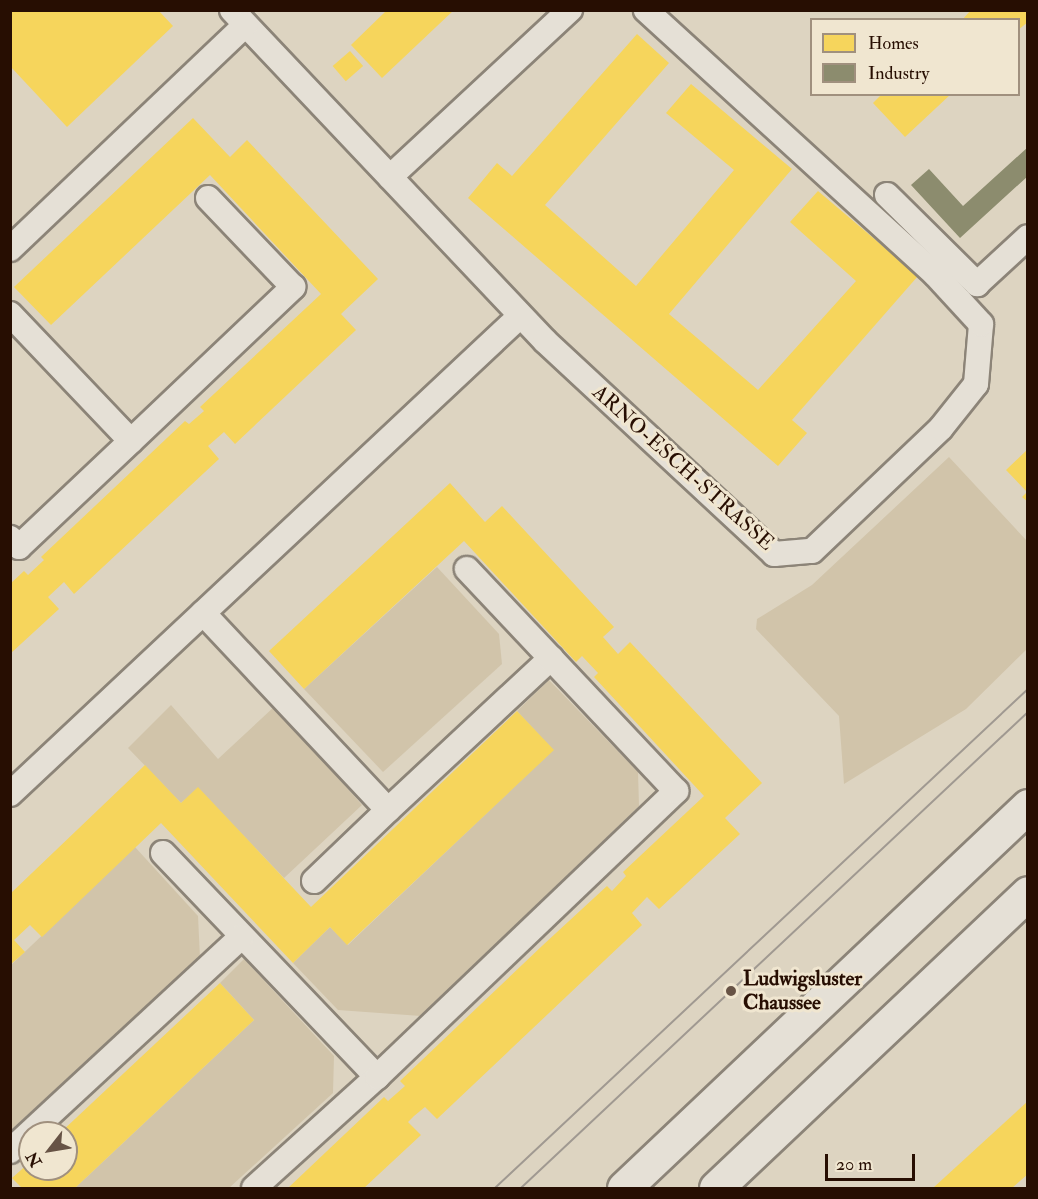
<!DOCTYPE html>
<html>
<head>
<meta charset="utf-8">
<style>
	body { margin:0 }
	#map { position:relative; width:1038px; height:1199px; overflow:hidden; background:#ddd4c1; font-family:"IM FELL Double Pica",serif }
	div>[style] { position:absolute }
	.green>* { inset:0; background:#d1c4aa }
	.homes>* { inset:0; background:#f6d55c; transform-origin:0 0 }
	.industry>* { inset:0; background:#8c8c6e }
	.roads { filter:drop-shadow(2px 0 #8c8478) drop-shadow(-2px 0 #8c8478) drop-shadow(0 2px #8c8478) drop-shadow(0 -2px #8c8478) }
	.street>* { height:24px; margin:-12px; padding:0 12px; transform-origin:12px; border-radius:12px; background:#e5e0d6 }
	.secondary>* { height:33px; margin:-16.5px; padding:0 16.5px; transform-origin:16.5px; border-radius:16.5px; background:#e5e0d6 }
	.tram>* { height:1.5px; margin:-0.75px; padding:0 0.75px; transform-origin:0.75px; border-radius:0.75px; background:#a09991 }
	.dots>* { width:16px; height:16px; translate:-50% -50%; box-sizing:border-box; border:3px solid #f0e6d0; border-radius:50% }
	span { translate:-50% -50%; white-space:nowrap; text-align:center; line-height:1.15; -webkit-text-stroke:6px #f0e6d0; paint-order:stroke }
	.street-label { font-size:21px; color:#270e02 }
	.poi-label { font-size:21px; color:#270e02; font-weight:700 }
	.left { translate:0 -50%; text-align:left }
	.frame { position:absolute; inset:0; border:12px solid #270e02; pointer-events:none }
	.legend { position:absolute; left:810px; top:18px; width:210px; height:78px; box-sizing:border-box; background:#f0e6d0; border:2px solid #a0907e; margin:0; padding:8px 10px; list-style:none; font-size:18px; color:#270e02 }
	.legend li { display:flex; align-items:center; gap:12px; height:30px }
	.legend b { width:30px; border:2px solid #a0907e }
	.north { position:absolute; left:18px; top:1121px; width:60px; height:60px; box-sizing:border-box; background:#f0e6d0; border:2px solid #a0907e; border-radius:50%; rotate:239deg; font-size:16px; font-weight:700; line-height:24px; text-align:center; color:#270e02 }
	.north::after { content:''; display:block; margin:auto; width:21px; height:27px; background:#675345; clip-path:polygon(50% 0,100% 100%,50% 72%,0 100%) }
	.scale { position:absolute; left:825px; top:1154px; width:90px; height:27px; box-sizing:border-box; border:3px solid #270e02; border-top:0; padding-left:8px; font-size:18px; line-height:21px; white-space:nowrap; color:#270e02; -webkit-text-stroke:4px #f0e6d0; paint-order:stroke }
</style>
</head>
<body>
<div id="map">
	<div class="green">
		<div style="clip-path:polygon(949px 457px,1027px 541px,1027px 649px,966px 709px,844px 784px,839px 716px,756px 629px,757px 619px,812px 585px)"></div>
		<div style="clip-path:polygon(437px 567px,499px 634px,502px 664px,383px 772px,304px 689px)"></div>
		<div style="clip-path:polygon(549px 680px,638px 772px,639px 806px,421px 1016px,338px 1010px,293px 963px,330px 927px,348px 945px,553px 750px,517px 711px)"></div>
		<div style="clip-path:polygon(171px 705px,218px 759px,275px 706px,362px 805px,284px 878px,198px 788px,181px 803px,128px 748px)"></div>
		<div style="clip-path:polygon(135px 847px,198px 916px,200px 958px,11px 1130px,11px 965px)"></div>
		<div style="clip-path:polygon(244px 959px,334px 1056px,333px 1093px,229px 1188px,75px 1188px,254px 1020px,220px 983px)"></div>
	</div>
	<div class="homes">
		<div style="clip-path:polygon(10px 10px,158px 10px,173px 26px,67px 127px,10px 66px)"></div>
		<div style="clip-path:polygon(387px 10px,454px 10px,382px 78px,351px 45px)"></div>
		<div style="clip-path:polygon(971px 10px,1028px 10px,1028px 22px,1018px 30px,1018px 20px,962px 20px)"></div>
		<div style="clip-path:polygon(637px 34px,669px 63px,545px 205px,636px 286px,734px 170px,666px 113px,691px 84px,792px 169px,669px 314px,758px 390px,856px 281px,790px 222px,818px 191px,918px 276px,792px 420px,807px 433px,778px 466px,468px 198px,497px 163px,512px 176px)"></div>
		<div style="left:350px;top:51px;width:20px;height:23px;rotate:49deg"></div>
		<div style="clip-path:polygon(882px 94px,951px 94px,905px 137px,873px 103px)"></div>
		<div style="clip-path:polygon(193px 118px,230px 157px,247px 140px,378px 279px,341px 314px,356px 330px,235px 444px,224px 432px,208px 446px,219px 459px,74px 594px,64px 582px,48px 597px,59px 609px,10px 654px,10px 584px,24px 571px,28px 575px,44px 560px,41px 557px,185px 421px,189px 424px,204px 411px,200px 407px,321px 294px,210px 175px,51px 325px,14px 287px)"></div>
		<div style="clip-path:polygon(1028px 449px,1028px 502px,1022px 497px,1027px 492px,1006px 470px)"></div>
		<div style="clip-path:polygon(450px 483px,485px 522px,502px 506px,614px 627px,603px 637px,618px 654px,630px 642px,762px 783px,725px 818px,740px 834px,659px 909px,647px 897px,632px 913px,642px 925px,437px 1119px,425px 1107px,414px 1116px,408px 1122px,421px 1135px,364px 1188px,288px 1188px,384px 1097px,388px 1101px,405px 1086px,400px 1081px,543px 945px,607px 886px,612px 891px,626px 876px,623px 872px,704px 796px,594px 677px,598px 673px,582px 656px,576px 662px,464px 541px,304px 689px,269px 651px)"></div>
		<div style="clip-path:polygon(517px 711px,554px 750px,347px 945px,330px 927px,293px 963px,161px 823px,42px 937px,30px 925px,14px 940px,25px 952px,10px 965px,10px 894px,145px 765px,181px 803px,198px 787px,311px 907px)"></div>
		<div style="clip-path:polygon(220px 983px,254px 1020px,75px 1188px,22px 1188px,12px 1178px,30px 1162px,30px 1169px,66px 1169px,66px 1133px,60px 1133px)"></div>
		<div style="clip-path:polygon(1028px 1101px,1028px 1174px,1012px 1188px,933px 1188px)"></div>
	</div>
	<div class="industry">
		<div style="clip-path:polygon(1028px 147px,1028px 176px,960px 238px,911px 185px,929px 169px,963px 206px)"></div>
	</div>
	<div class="roads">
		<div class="street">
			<div style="left:232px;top:10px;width:456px;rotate:46.6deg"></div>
			<div style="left:545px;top:341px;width:313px;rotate:42.9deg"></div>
			<div style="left:774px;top:554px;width:38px;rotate:-5deg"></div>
			<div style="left:812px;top:551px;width:178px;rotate:-43.6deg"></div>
			<div style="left:941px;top:428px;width:56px;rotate:-51.5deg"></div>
			<div style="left:976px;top:384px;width:60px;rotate:-85.2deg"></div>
			<div style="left:981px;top:324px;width:67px;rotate:-132.6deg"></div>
			<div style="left:936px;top:275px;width:393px;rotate:-137.6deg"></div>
			<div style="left:390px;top:177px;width:246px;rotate:-42.9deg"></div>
			<div style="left:887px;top:195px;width:127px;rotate:44.7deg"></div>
			<div style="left:977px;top:284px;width:69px;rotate:-42.7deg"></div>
			<div style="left:10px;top:249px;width:325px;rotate:-43.6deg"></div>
			<div style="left:10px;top:314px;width:175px;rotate:46.4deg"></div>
			<div style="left:131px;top:441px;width:154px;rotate:136.6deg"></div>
			<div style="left:19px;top:547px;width:13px;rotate:-135deg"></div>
			<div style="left:131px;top:441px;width:224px;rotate:-43.5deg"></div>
			<div style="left:293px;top:287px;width:123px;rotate:-133.7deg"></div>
			<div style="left:203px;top:613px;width:270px;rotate:46.8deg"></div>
			<div style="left:388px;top:810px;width:223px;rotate:-43deg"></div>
			<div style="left:10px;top:794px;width:698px;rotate:-43.14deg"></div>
			<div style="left:163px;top:853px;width:310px;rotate:46.3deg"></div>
			<div style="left:314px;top:881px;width:103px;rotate:-43.8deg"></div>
			<div style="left:10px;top:1151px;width:315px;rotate:-42.8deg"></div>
			<div style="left:254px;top:1188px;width:166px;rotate:-42.1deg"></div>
			<div style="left:377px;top:1077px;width:414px;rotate:-43.7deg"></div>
			<div style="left:676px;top:791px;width:305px;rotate:-133.3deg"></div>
		</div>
		<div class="secondary">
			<div style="left:624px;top:1188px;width:556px;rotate:-43.4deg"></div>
			<div style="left:716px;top:1188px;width:429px;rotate:-43.4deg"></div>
		</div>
	</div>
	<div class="tram">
		<div style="left:495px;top:1188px;width:730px;rotate:-43.11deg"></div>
		<div style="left:521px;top:1188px;width:695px;rotate:-43.19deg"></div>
	</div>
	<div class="dots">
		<div style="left:731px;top:991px;background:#675345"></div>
	</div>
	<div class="street-label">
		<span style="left:683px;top:468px;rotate:42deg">ARNO-ESCH-STRASSE</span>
	</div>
	<div class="poi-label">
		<span class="left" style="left:743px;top:991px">Ludwigsluster<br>Chaussee</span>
	</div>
	<div class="frame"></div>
	<ul class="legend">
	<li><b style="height:16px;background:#f6d55c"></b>Homes</li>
	<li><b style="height:16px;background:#8c8c6e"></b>Industry</li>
	</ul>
	<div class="north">N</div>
	<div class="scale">20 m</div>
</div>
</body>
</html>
